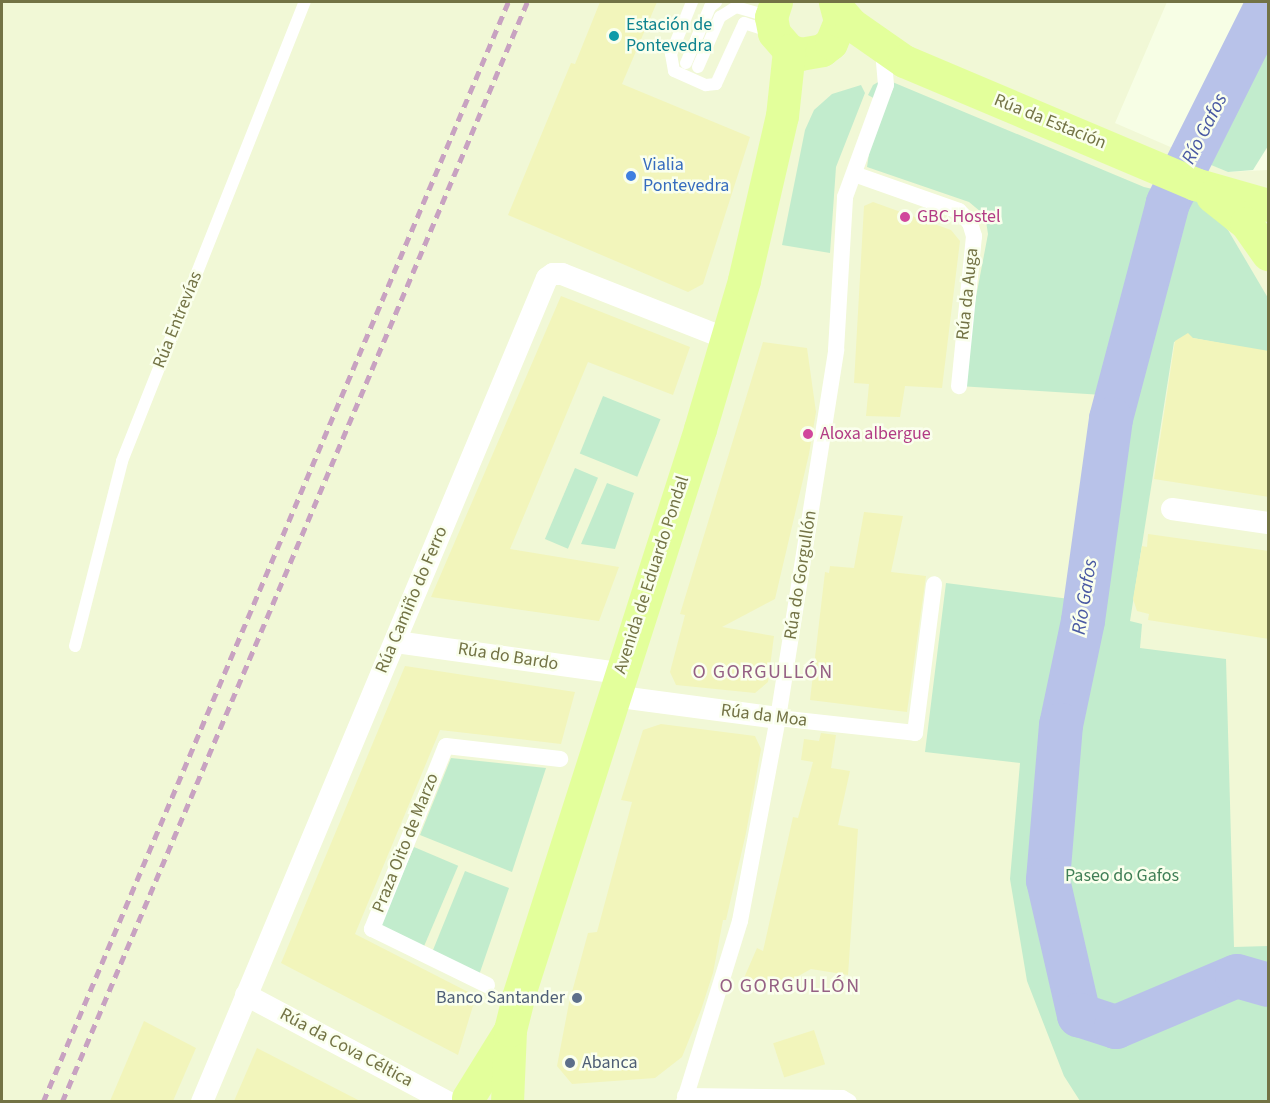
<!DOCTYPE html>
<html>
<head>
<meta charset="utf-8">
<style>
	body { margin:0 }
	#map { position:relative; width:1270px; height:1103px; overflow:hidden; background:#f7fee5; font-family:"Source Sans 3",sans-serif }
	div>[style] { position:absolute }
	.residential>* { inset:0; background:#f1f8d6 }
	.green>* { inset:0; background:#c2eccd; transform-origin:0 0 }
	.river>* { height:44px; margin:-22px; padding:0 22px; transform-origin:22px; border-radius:22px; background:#b8c2e9 }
	.building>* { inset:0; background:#f2f5bb; transform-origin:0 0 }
	.service>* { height:12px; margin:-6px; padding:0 6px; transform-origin:6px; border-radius:6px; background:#fff }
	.pedestrian>* { height:16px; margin:-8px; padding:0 8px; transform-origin:8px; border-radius:8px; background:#fff }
	.minor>* { height:22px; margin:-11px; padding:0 11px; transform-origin:11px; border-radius:11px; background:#fff }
	.primary>* { height:33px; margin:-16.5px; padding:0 16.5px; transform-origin:16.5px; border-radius:16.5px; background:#e3ff9b }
	.rail>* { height:4.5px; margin-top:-2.25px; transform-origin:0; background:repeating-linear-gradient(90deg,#c8a2c1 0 9px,transparent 0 15px) }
	.dots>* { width:16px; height:16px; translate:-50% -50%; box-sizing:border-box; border:3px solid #faffed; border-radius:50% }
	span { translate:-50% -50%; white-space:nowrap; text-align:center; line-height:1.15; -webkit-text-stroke:5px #faffed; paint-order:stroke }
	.culture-label { font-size:18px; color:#0d838f }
	.left { translate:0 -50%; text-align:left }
	.street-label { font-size:18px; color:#737345 }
	.shop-label { font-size:18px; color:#366cbe }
	.hotel-label { font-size:18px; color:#b23c85 }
	.park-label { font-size:18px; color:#407f56 }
	.service-label { font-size:18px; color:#4e5e75 }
	.right { translate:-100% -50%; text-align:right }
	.water-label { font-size:20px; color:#4959a3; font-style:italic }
	.neighbourhood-label { font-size:20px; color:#956084; letter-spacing:1.5px }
	.frame { position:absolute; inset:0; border:3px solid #737345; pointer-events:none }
</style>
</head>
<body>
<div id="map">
	<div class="residential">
		<div style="clip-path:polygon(2px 2px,1167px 2px,1115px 123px,1228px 172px,1268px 170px,1268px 1101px,2px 1102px)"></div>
	</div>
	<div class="green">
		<div style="clip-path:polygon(1268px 22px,1268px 146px,1253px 170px,1228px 172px,1199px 160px)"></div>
		<div style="clip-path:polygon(880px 81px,890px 81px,1144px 187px,1199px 200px,1228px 230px,1268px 298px,1268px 352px,1193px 338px,1174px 342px,1130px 621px,1142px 624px,1140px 648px,1226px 659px,1234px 947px,1268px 946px,1268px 1101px,1080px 1101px,1064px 1076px,1027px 981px,1010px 879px,1020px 763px,925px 752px,946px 583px,1077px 600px,1103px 395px,959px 386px,988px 234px,986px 221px,981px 212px,969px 202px,867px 167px,877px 100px,868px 95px,873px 85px)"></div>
		<div style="clip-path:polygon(861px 85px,865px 93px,836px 167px,830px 253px,782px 245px,805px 130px,814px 110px,832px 94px)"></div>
		<div style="left:603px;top:396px;width:62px;height:62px;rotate:22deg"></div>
		<div style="left:575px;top:468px;width:25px;height:77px;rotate:23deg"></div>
		<div style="clip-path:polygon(607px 483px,634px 493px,615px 549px,581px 544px)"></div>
		<div style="clip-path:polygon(451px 758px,546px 768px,512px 872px,420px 835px)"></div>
		<div style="left:414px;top:847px;width:48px;height:88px;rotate:23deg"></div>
		<div style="clip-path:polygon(465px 871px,509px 888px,478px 978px,431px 955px)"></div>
	</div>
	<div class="river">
		<div style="left:1268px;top:3px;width:224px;rotate:116.6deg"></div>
		<div style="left:1168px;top:203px;width:223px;rotate:104.8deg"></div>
		<div style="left:1111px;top:419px;width:204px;rotate:97.9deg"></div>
		<div style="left:1083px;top:621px;width:106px;rotate:101.9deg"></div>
		<div style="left:1061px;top:725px;width:156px;rotate:94.8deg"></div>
		<div style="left:1048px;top:880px;width:139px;rotate:77.1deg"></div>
		<div style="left:1079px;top:1015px;width:39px;rotate:18deg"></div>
		<div style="left:1116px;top:1027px;width:131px;rotate:-22.9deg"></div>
		<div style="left:1237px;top:976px;width:32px;rotate:16deg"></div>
	</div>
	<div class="building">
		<div style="clip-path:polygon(600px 2px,657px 2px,622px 84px,750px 137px,703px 284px,688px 292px,508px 215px,571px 63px,575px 64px)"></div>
		<div style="clip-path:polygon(873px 202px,951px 230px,960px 241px,942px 388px,905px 386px,900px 417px,866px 416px,869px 384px,854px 383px,864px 206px)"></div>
		<div style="clip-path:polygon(561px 296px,690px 347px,673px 395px,588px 362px,510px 549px,619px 567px,599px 621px,431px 597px)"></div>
		<div style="clip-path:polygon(1188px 333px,1193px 338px,1269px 351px,1269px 497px,1154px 479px,1175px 341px)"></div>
		<div style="clip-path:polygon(763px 342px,807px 348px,816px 412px,809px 454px,775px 599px,722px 627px,774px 636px,768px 682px,755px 693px,676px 685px,670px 672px,685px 615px,680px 614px)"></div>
		<div style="clip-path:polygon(864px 512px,903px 516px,891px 572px,926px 576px,907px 712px,810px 700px,825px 572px,829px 573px,830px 566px,854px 568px)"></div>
		<div style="clip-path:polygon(1148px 534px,1269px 551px,1269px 639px,1148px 620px,1149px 614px,1137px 611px,1133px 599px,1142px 546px,1147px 547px)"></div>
		<div style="clip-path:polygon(405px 666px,575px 692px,561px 744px,440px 730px,355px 934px,476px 996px,458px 1055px,281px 963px)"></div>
		<div style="clip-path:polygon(661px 724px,755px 736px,761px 749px,746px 833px,726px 920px,723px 920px,713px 973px,701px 1010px,682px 1057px,655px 1078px,572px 1084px,557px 1066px,569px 1003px,588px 933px,597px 932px,632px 802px,621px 800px,643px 730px)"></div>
		<div style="clip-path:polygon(821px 733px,836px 735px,831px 768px,850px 771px,838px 825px,858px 829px,848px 975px,811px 969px,777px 988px,744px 978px,757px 948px,763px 951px,793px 817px,798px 818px,813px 762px,801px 760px,804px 739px,819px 741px)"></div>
		<div style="clip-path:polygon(144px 1021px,196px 1048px,173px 1101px,110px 1101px)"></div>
		<div style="left:814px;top:1030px;width:36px;height:43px;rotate:72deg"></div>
		<div style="clip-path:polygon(257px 1048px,360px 1101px,234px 1101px)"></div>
	</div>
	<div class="service">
		<div style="left:692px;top:2px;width:56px;rotate:112deg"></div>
		<div style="left:671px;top:54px;width:17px;rotate:80deg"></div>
		<div style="left:674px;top:71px;width:35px;rotate:24deg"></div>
		<div style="left:706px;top:85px;width:10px;rotate:-6deg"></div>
		<div style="left:716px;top:84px;width:67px;rotate:-65.3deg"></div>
		<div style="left:744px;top:23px;width:28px;rotate:18deg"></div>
		<div style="left:686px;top:63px;width:61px;rotate:-66.8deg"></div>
		<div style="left:710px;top:7px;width:8px;rotate:-40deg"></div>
		<div style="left:698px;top:67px;width:55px;rotate:-66.3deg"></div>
		<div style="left:720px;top:17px;width:19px;rotate:-32deg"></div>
		<div style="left:736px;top:7px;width:36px;rotate:16deg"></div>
		<div style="left:75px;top:646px;width:191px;rotate:-75.7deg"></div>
		<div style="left:122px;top:461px;width:494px;rotate:-68.3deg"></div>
	</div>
	<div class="pedestrian">
		<div style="left:854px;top:174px;width:111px;rotate:19.4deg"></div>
		<div style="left:959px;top:211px;width:16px;rotate:47deg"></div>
		<div style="left:970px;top:223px;width:14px;rotate:73deg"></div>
		<div style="left:974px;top:236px;width:151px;rotate:95.7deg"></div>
		<div style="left:778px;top:718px;width:138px;rotate:6.2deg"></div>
		<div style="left:915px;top:733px;width:150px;rotate:-82.7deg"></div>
		<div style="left:487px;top:985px;width:128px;rotate:-154deg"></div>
		<div style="left:372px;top:929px;width:197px;rotate:-68deg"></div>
		<div style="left:446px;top:746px;width:115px;rotate:6.5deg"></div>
		<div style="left:685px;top:1096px;width:157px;rotate:0.7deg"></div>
		<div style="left:842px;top:1098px;width:8px;rotate:30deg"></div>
		<div style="left:684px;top:1102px;width:189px;rotate:-72.8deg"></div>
		<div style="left:740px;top:921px;width:207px;rotate:-79.4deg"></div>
		<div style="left:778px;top:718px;width:373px;rotate:-81deg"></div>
		<div style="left:836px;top:350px;width:153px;rotate:-86.6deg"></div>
		<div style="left:845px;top:197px;width:119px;rotate:-69.9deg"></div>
		<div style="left:886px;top:85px;width:38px;rotate:-95deg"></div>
	</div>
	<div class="minor">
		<div style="left:1172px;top:509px;width:97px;rotate:8.3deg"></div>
		<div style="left:396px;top:642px;width:226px;rotate:7.9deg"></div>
		<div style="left:613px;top:696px;width:166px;rotate:7.6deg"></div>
		<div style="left:246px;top:995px;width:228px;rotate:28deg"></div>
		<div style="left:202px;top:1102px;width:893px;rotate:-67.28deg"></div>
		<div style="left:547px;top:278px;width:7px;rotate:-34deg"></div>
		<div style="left:553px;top:274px;width:9px"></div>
		<div style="left:562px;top:274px;width:177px;rotate:21.5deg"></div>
	</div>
	<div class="primary">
		<div style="left:776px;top:2px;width:16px;rotate:108deg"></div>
		<div style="left:771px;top:17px;width:16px;rotate:79deg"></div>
		<div style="left:774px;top:33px;width:23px;rotate:49deg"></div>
		<div style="left:789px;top:50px;width:12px;rotate:20deg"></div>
		<div style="left:800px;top:54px;width:22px;rotate:-10deg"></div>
		<div style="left:822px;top:50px;width:11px;rotate:-38deg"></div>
		<div style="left:831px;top:43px;width:24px;rotate:-68deg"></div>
		<div style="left:840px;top:21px;width:20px;rotate:-105deg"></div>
		<div style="left:838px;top:9px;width:20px;rotate:49deg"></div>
		<div style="left:851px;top:24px;width:65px;rotate:34.9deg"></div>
		<div style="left:904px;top:61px;width:316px;rotate:22.9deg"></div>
		<div style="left:1195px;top:184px;width:76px;rotate:16deg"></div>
		<div style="left:1212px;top:196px;width:43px;rotate:38.5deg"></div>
		<div style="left:1246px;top:223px;width:38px;rotate:55deg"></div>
		<div style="left:468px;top:1098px;width:78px;rotate:-58.2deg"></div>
		<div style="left:507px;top:1102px;width:72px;rotate:-87.6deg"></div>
		<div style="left:510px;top:1030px;width:34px;rotate:-76deg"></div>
		<div style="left:518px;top:997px;width:596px;rotate:-72.23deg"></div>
		<div style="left:700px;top:429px;width:155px;rotate:-73.5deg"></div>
		<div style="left:744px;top:280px;width:168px;rotate:-77deg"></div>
		<div style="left:782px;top:116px;width:66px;rotate:-83.9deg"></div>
	</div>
	<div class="rail">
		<div style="left:43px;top:1102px;width:1194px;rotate:-67.08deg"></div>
		<div style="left:62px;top:1102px;width:1194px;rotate:-67.08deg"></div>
	</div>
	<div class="dots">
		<div style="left:614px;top:36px;background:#0f9aa8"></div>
		<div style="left:631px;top:176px;background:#3f7fe0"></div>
		<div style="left:905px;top:217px;background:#d1479c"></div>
		<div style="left:808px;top:434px;background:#d1479c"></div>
		<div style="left:577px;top:998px;background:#5c6f8a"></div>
		<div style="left:570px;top:1063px;background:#5c6f8a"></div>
	</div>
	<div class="culture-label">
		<span class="left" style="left:626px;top:36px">Estación de<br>Pontevedra</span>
	</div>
	<div class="street-label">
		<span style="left:1050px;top:122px;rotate:22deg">Rúa da Estación</span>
		<span style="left:968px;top:294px;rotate:-84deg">Rúa da Auga</span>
		<span style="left:178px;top:320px;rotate:-68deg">Rúa Entrevías</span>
		<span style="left:652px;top:575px;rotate:-72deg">Avenida de Eduardo Pondal</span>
		<span style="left:801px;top:575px;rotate:-81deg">Rúa do Gorgullón</span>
		<span style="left:412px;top:600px;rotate:-67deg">Rúa Camiño do Ferro</span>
		<span style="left:508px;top:657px;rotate:9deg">Rúa do Bardo</span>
		<span style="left:764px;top:716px;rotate:7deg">Rúa da Moa</span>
		<span style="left:406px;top:843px;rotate:-68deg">Praza Oito de Marzo</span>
		<span style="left:346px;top:1048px;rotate:28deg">Rúa da Cova Céltica</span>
	</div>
	<div class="shop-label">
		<span class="left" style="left:643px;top:176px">Vialia<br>Pontevedra</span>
	</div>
	<div class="hotel-label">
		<span class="left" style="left:917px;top:217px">GBC Hostel</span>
		<span class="left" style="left:820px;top:434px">Aloxa albergue</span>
	</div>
	<div class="park-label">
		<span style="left:1122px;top:876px">Paseo do Gafos</span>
	</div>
	<div class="service-label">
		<span class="right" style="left:565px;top:998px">Banco Santander</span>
		<span class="left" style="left:582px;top:1063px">Abanca</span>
	</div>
	<div class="water-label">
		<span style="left:1205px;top:129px;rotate:-63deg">Río Gafos</span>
		<span style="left:1085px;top:597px;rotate:-81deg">Río Gafos</span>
	</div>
	<div class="neighbourhood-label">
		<span style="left:763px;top:672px">O GORGULLÓN</span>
		<span style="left:790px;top:986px">O GORGULLÓN</span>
	</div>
	<div class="frame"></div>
</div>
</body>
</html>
